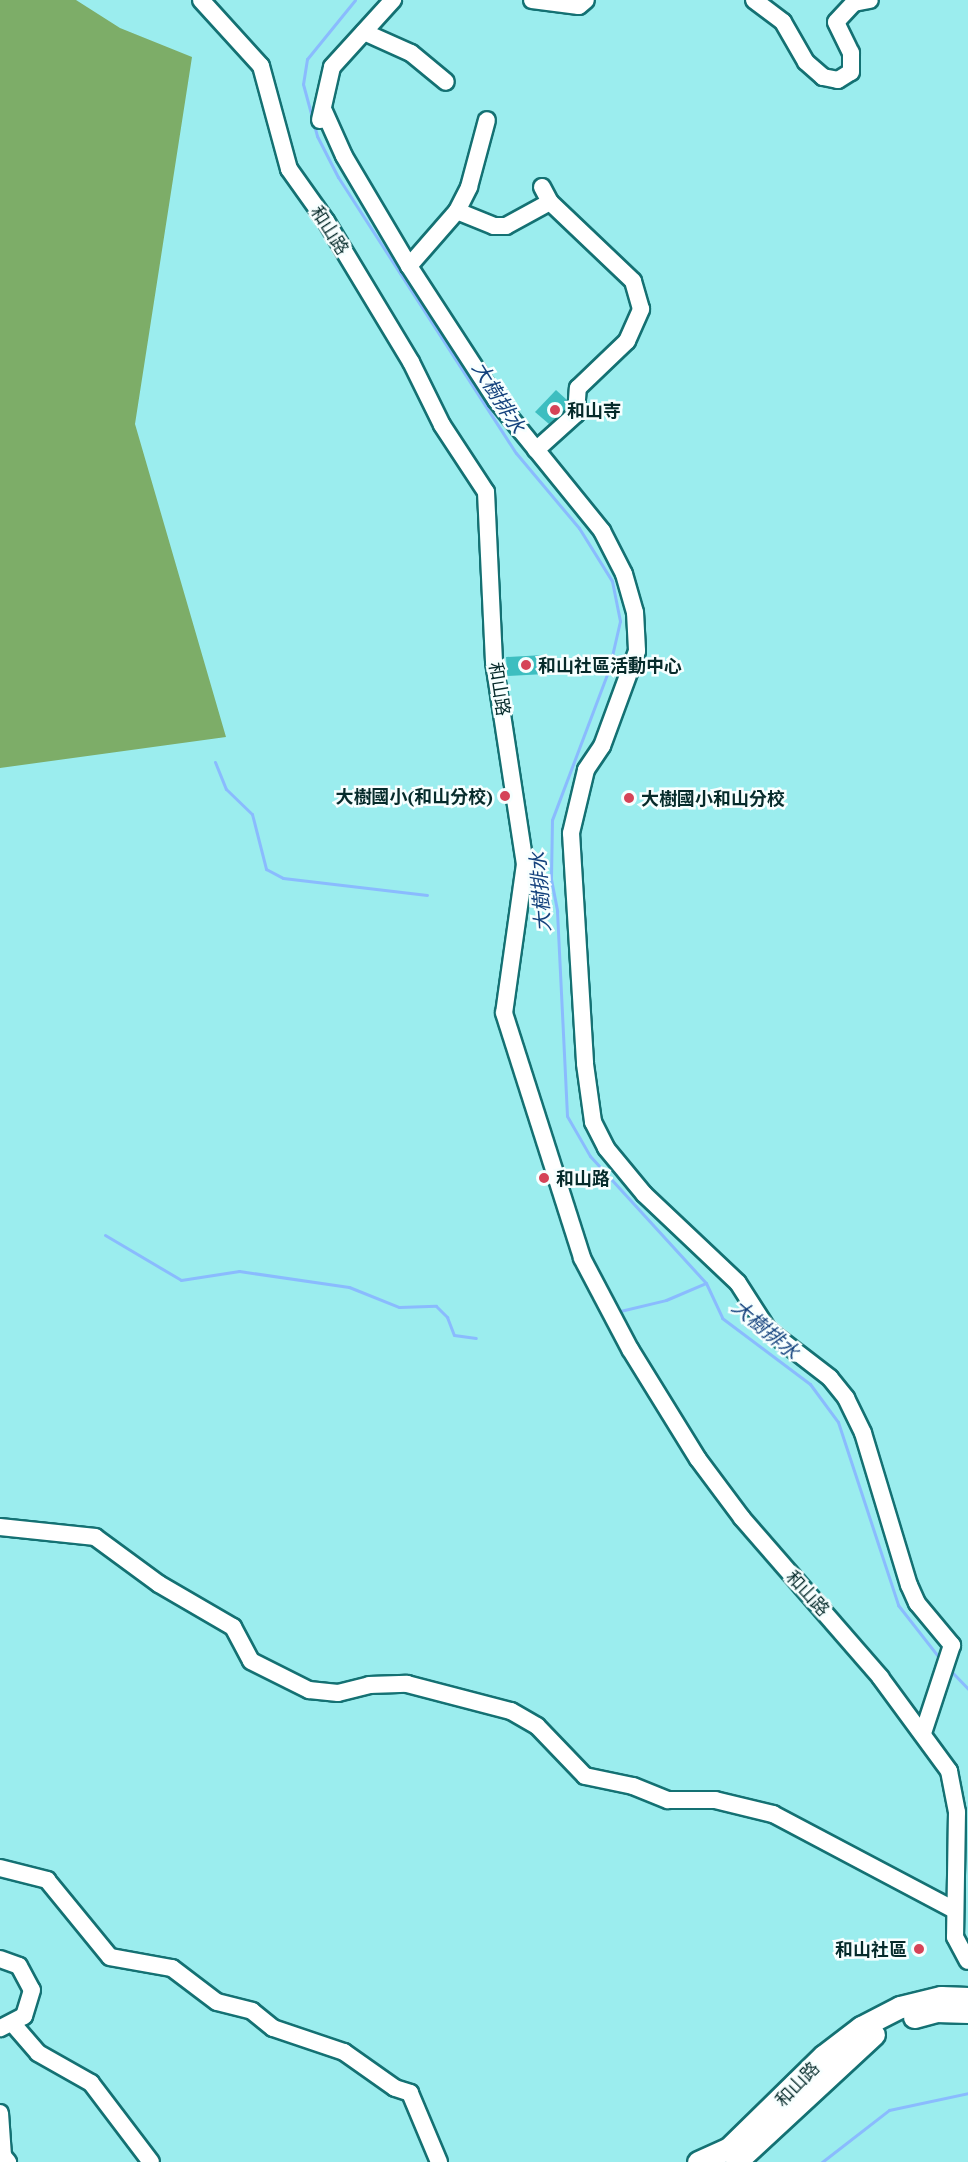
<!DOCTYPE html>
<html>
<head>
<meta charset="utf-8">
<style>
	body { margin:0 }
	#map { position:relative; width:968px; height:2162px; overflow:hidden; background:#9bedee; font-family:"PT Serif","Noto Sans TC",serif }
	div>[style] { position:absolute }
	.forest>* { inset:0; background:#7dad68 }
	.stream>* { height:3px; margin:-1.5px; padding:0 1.5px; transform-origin:1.5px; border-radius:1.5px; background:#8abbfe }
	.building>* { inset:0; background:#3dbec0; transform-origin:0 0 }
	.roads { filter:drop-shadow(2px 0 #147173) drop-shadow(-2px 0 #147173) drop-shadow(0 2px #147173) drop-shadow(0 -2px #147173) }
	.minor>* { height:16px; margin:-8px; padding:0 8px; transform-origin:8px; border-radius:8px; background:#fff }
	.major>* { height:21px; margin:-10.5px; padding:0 10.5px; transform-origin:10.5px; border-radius:10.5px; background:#fff }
	.dots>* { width:16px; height:16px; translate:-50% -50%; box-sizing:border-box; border:3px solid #f7ffff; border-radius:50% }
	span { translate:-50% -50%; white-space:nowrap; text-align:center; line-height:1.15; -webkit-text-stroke:5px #f7ffff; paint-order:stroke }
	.street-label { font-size:18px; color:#062b2b }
	.poi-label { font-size:18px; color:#062b2b; font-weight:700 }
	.left { translate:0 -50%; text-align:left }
	.right { translate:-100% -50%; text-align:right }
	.water-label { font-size:20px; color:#14427d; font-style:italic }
</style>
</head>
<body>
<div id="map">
	<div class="forest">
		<div style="clip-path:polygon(0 0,76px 0,120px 28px,192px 57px,135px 424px,226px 737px,0 768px)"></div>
	</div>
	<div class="stream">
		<div style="left:355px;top:0;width:76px;rotate:129.1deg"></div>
		<div style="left:307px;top:59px;width:25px;rotate:99deg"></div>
		<div style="left:303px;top:84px;width:54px;rotate:74.9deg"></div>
		<div style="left:317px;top:136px;width:46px;rotate:62.9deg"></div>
		<div style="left:338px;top:177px;width:328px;rotate:57.2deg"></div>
		<div style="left:516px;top:453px;width:98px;rotate:50deg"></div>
		<div style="left:579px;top:528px;width:62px;rotate:58.1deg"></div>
		<div style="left:612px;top:581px;width:41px;rotate:78.7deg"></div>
		<div style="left:620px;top:621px;width:49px;rotate:102.9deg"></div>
		<div style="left:609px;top:669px;width:161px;rotate:110.7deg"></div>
		<div style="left:552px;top:820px;width:59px;rotate:91deg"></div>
		<div style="left:551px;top:879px;width:33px;rotate:79deg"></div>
		<div style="left:557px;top:911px;width:205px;rotate:87.2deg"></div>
		<div style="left:567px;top:1116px;width:46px;rotate:60.1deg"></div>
		<div style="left:590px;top:1156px;width:172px;rotate:47.6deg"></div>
		<div style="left:706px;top:1283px;width:38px;rotate:65deg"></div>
		<div style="left:722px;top:1318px;width:110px;rotate:36.9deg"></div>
		<div style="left:810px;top:1384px;width:47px;rotate:53.6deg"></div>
		<div style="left:838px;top:1422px;width:193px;rotate:71.8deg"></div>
		<div style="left:898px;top:1605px;width:70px;rotate:52deg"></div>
		<div style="left:215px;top:762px;width:29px;rotate:68deg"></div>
		<div style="left:226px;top:789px;width:36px;rotate:44deg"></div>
		<div style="left:252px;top:814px;width:57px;rotate:75.7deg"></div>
		<div style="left:266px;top:869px;width:19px;rotate:28deg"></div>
		<div style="left:283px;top:878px;width:145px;rotate:6.7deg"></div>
		<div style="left:105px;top:1235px;width:88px;rotate:30.6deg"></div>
		<div style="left:181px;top:1280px;width:59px;rotate:-8.8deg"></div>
		<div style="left:239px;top:1271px;width:111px;rotate:8.3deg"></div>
		<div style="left:349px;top:1287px;width:54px;rotate:21.8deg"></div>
		<div style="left:399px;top:1307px;width:37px;rotate:-2deg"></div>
		<div style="left:436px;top:1306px;width:16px;rotate:45deg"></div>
		<div style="left:447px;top:1317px;width:19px;rotate:69deg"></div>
		<div style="left:454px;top:1335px;width:22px;rotate:8deg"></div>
		<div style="left:616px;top:1312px;width:51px;rotate:-13.5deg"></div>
		<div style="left:666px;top:1300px;width:43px;rotate:-23deg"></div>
		<div style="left:949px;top:1669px;width:28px;rotate:46deg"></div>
		<div style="left:822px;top:2162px;width:85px;rotate:-37.8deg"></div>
		<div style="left:889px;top:2110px;width:81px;rotate:-12.1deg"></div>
	</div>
	<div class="building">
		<div style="clip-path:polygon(556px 390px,567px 400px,566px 409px,549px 424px,535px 412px)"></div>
		<div style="left:544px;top:655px;width:19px;height:38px;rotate:87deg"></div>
	</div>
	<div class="roads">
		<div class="minor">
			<div style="left:201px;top:0;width:89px;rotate:47.7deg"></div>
			<div style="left:261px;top:66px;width:107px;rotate:74.8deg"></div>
			<div style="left:289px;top:169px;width:64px;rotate:54.6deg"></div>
			<div style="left:326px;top:221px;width:165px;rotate:58.9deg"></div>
			<div style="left:411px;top:362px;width:70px;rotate:63.8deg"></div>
			<div style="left:442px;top:425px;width:80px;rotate:56.7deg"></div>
			<div style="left:486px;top:492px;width:170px;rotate:87.3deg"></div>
			<div style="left:494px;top:662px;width:204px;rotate:81.3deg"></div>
			<div style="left:525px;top:864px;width:150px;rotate:98deg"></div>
			<div style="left:504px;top:1013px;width:257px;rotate:72.3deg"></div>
			<div style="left:582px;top:1258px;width:103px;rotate:62.2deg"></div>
			<div style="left:630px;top:1349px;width:129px;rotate:58.3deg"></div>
			<div style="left:698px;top:1459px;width:74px;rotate:53.3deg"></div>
			<div style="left:742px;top:1518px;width:211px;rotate:49deg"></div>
			<div style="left:880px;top:1677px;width:117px;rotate:53.7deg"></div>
			<div style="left:949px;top:1771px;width:42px;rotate:79deg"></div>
			<div style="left:957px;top:1812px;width:125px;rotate:90.9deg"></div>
			<div style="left:955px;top:1937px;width:27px;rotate:62deg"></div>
			<div style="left:532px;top:0;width:47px;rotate:7.3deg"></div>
			<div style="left:579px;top:6px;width:9px;rotate:-41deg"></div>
			<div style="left:754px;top:0;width:36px;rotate:37deg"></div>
			<div style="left:783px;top:22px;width:46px;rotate:60.1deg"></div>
			<div style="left:806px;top:62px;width:23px;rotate:41deg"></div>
			<div style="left:823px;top:77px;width:15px;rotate:11deg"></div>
			<div style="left:838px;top:80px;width:15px;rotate:-32deg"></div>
			<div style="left:851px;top:72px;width:19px;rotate:-90deg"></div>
			<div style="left:851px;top:53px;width:34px;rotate:-116deg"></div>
			<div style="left:836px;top:22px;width:26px;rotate:-47deg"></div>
			<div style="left:854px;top:3px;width:16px;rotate:-11deg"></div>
			<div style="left:364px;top:32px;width:51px;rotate:24.1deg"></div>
			<div style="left:411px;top:53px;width:45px;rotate:39.6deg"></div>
			<div style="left:323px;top:109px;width:51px;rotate:65.9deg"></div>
			<div style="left:344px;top:156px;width:128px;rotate:59.4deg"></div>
			<div style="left:409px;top:266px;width:160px;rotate:57deg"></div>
			<div style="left:496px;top:400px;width:169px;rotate:51deg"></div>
			<div style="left:602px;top:531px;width:48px;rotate:62.9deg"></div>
			<div style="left:624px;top:574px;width:40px;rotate:74deg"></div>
			<div style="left:635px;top:612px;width:39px;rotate:87deg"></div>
			<div style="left:637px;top:651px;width:101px;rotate:110.2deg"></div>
			<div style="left:602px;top:746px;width:29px;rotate:124deg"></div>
			<div style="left:586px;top:770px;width:65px;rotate:103.4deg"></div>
			<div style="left:571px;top:833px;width:231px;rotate:86.5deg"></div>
			<div style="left:585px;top:1064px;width:59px;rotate:82.1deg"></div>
			<div style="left:593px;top:1122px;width:29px;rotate:63deg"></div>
			<div style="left:606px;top:1148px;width:60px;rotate:50.4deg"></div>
			<div style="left:644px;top:1194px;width:129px;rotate:43.4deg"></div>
			<div style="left:738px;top:1283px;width:56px;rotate:57.4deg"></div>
			<div style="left:768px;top:1330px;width:78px;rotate:37.7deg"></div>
			<div style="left:830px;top:1378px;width:26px;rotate:51deg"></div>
			<div style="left:846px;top:1398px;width:39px;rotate:64deg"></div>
			<div style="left:863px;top:1433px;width:159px;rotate:73.2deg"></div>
			<div style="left:909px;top:1585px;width:20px;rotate:66deg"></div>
			<div style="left:917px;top:1603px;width:55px;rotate:50.2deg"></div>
			<div style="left:952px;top:1645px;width:93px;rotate:108.2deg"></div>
			<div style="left:320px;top:120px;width:54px;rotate:-77.2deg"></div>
			<div style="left:332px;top:67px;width:91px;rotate:-47.7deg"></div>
			<div style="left:457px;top:211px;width:40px;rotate:22deg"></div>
			<div style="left:494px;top:226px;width:12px"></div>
			<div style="left:506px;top:226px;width:50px;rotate:-28.6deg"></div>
			<div style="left:409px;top:266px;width:73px;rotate:-48.9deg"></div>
			<div style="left:457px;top:211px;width:27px;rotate:-63deg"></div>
			<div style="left:469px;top:187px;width:69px;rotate:-75deg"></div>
			<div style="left:536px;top:450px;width:54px;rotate:-42deg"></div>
			<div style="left:576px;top:414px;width:26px;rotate:-86deg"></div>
			<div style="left:578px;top:388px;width:68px;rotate:-43.8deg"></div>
			<div style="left:627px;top:341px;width:35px;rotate:-66deg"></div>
			<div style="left:641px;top:309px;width:29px;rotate:-106deg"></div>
			<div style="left:633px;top:281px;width:115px;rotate:-136.4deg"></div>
			<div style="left:550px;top:202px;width:17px;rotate:-118deg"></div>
			<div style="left:0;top:1527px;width:96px;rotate:6deg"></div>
			<div style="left:95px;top:1537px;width:79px;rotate:36.3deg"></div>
			<div style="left:159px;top:1584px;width:86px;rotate:30.2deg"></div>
			<div style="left:233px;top:1627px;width:38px;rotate:62deg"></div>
			<div style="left:251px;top:1661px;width:65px;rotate:26.6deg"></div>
			<div style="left:309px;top:1690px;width:29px;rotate:6deg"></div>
			<div style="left:338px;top:1693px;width:32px;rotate:-14deg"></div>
			<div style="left:369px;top:1685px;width:38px;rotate:-2deg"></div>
			<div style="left:407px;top:1684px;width:107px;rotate:14.6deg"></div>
			<div style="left:511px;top:1711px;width:30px;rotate:30deg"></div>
			<div style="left:537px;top:1726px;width:69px;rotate:46.2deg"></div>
			<div style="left:585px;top:1776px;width:49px;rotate:11.8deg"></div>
			<div style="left:633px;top:1786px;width:38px;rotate:22deg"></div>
			<div style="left:668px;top:1800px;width:47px"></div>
			<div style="left:715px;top:1800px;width:60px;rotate:13.6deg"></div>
			<div style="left:773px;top:1814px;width:205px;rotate:27.9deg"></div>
			<div style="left:0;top:1868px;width:49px;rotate:14.3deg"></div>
			<div style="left:47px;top:1880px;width:99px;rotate:50.7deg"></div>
			<div style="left:110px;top:1957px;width:63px;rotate:10.1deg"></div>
			<div style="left:172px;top:1968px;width:56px;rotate:37.1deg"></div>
			<div style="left:217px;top:2002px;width:36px;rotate:14deg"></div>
			<div style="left:252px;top:2011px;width:27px;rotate:39deg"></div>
			<div style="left:273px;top:2028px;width:75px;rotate:18.7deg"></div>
			<div style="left:344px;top:2052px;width:62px;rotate:35.2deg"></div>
			<div style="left:395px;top:2088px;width:16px;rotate:18deg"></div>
			<div style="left:410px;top:2093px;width:75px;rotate:67.2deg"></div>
			<div style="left:0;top:1959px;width:20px;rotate:20deg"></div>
			<div style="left:19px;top:1966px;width:27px;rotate:62deg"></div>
			<div style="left:32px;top:1990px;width:27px;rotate:107deg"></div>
			<div style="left:24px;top:2016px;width:27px;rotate:153deg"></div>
			<div style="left:13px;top:2024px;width:38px;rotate:49deg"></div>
			<div style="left:38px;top:2053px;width:61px;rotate:29.5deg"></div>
			<div style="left:91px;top:2083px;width:99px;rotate:52.8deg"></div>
			<div style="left:0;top:2113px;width:43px;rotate:86deg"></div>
			<div style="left:3px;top:2156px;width:8px;rotate:50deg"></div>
		</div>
		<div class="major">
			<div style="left:914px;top:2017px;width:23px;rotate:-15deg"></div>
			<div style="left:936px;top:2011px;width:32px;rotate:2deg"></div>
			<div style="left:698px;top:2162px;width:34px;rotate:-24deg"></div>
			<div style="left:729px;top:2148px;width:132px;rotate:-44.4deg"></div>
			<div style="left:823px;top:2056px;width:48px;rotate:-37.3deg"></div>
			<div style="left:861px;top:2027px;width:44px;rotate:-27.1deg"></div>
			<div style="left:900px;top:2007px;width:42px;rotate:-13.7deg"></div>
			<div style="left:941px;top:1997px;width:27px;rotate:2deg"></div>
			<div style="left:736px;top:2162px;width:188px;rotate:-42.8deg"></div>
		</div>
	</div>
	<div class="dots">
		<div style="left:555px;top:410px;background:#d54458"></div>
		<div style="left:526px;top:665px;background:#d54458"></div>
		<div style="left:505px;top:796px;background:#d54458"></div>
		<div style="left:629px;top:798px;background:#d54458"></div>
		<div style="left:544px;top:1178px;background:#d54458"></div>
		<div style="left:919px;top:1949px;background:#d54458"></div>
	</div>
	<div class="street-label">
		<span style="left:330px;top:230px;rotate:57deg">和山路</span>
		<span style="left:500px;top:689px;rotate:81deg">和山路</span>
		<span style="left:808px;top:1593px;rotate:47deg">和山路</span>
		<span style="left:797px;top:2084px;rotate:-46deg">和山路</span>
	</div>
	<div class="poi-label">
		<span class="left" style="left:567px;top:410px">和山寺</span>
		<span class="left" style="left:538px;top:665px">和山社區活動中心</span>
		<span class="right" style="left:493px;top:796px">大樹國小(和山分校)</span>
		<span class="left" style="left:641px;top:798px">大樹國小和山分校</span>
		<span class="left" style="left:556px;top:1178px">和山路</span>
		<span class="right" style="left:907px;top:1949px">和山社區</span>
	</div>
	<div class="water-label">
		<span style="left:499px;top:397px;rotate:58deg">大樹排水</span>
		<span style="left:540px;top:892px;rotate:-94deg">大樹排水</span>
		<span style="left:766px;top:1329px;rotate:40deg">大樹排水</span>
	</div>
</div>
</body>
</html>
